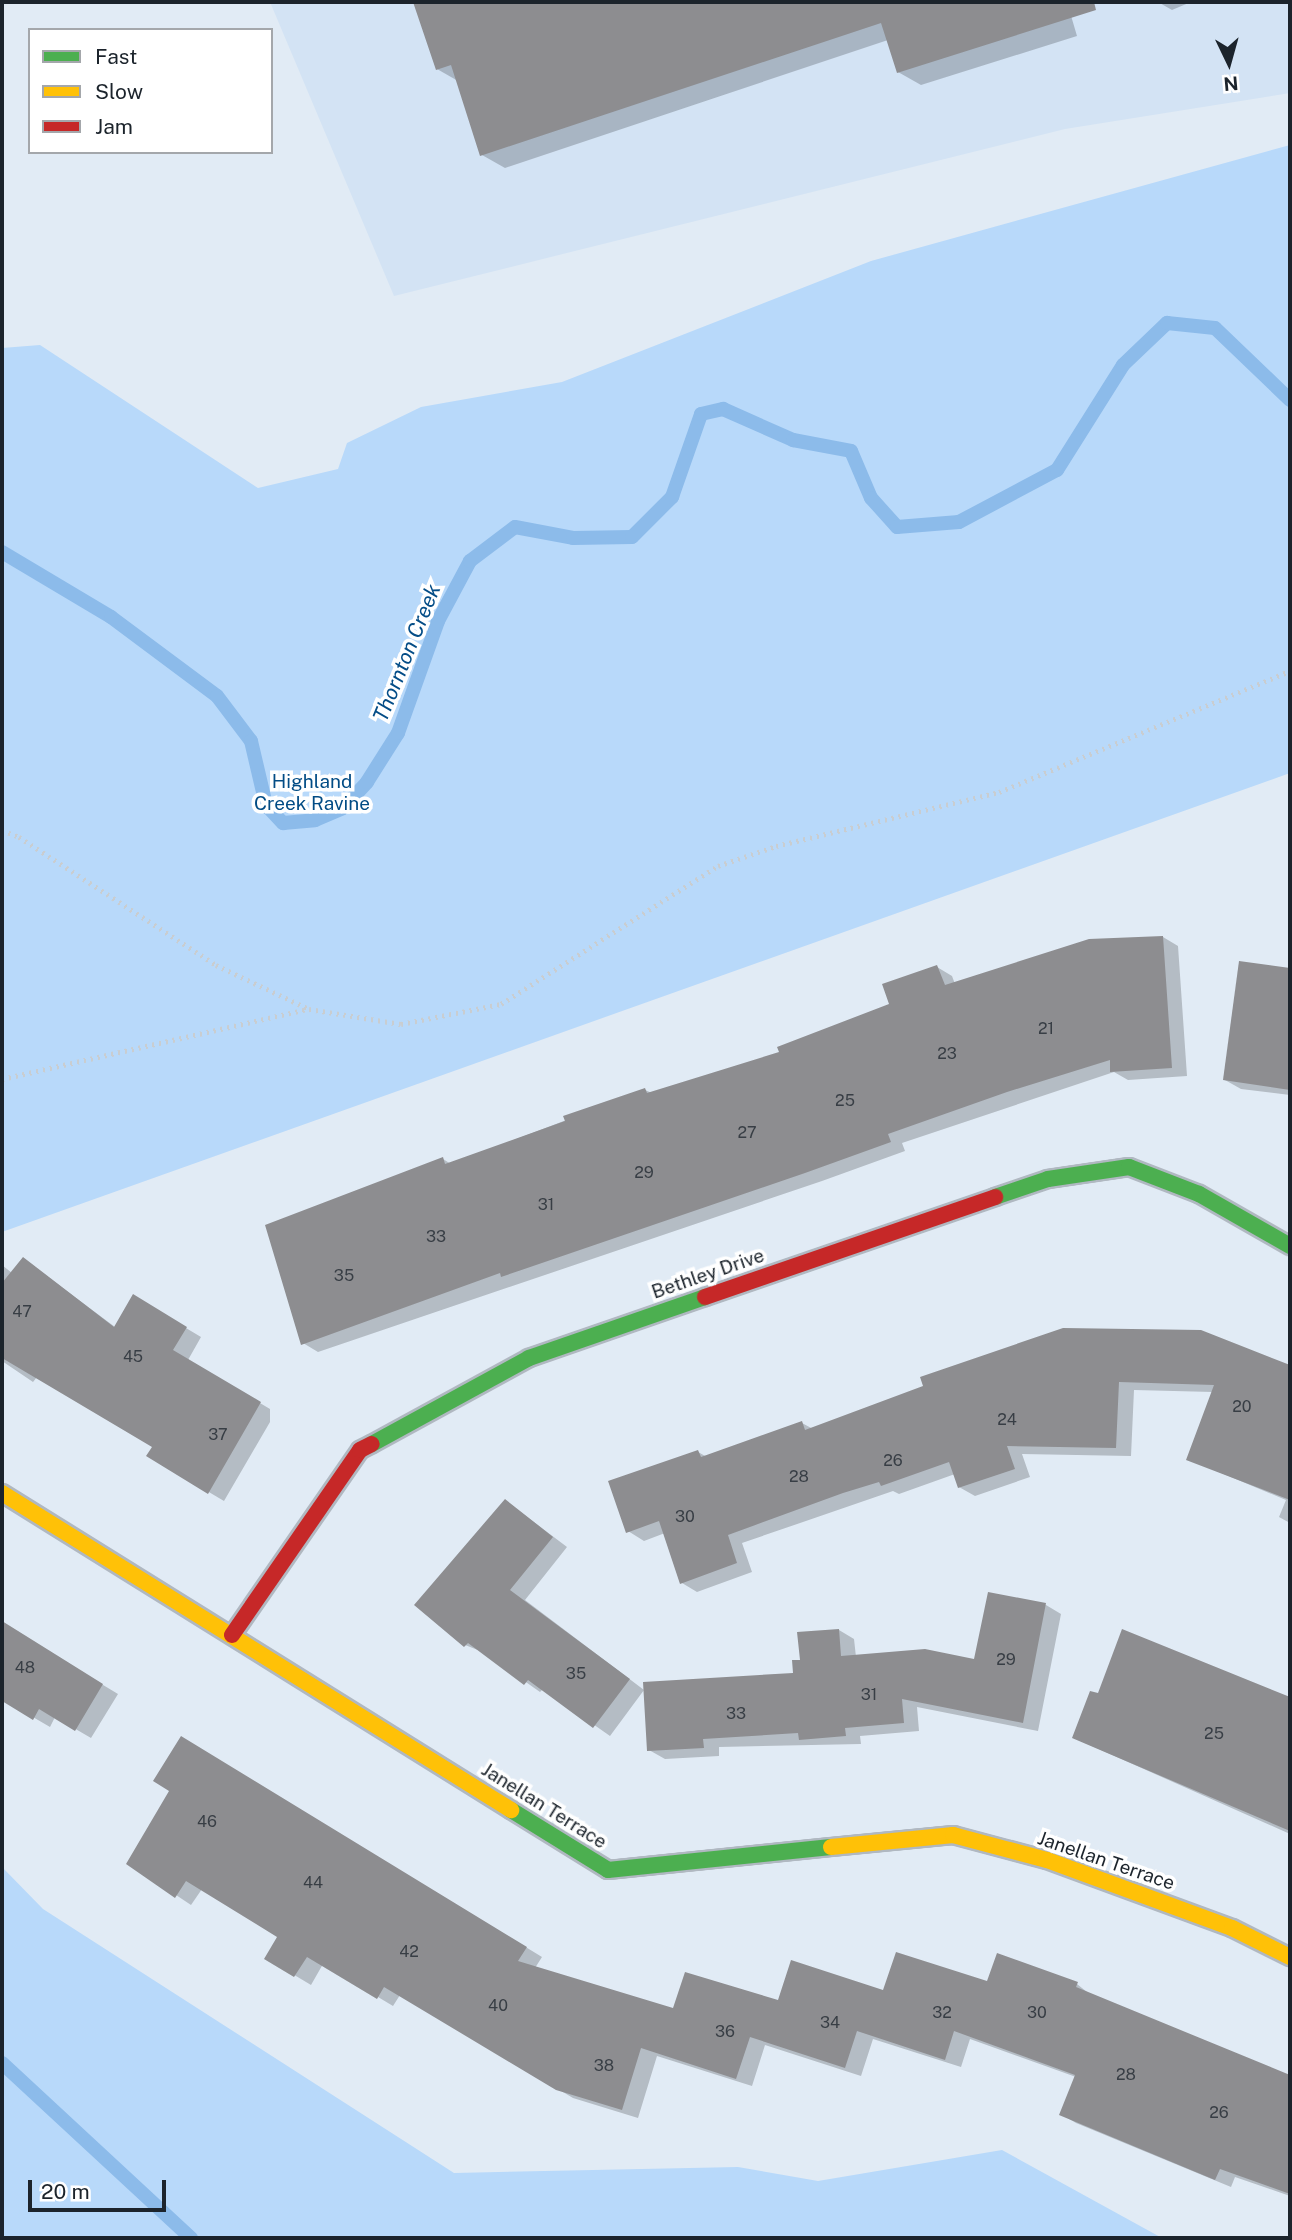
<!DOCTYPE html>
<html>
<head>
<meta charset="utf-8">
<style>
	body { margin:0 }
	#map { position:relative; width:1292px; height:2240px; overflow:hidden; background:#e1ebf5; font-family:"Public Sans",sans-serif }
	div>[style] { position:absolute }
	.built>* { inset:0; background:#d3e3f4 }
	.green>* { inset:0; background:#b8d9fa }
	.shadow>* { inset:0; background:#0003 }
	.stream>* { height:14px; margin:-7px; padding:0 7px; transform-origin:7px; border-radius:7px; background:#8cbbea }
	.building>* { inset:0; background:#8d8d90 }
	.path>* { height:4.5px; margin-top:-2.25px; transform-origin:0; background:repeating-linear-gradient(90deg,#c9cdd0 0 2px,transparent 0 7px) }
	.roads { filter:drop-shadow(2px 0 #b0b8c1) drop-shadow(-2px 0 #b0b8c1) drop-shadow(0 2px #b0b8c1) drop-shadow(0 -2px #b0b8c1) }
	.fast>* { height:16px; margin:-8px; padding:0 8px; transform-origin:8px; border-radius:8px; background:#4caf50 }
	.slow>* { height:16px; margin:-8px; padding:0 8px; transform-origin:8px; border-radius:8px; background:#ffc107 }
	.jam>* { height:16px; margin:-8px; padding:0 8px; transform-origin:8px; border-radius:8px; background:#c62828 }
	span { translate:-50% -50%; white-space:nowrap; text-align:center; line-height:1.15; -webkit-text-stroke:7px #fff; paint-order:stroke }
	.number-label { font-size:16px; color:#383e45 }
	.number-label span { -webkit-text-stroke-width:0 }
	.park-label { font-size:19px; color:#024c85 }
	.street-label { font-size:19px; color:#1c242c }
	.water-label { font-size:21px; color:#044d87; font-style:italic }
	.frame { position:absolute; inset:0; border:4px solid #1c242c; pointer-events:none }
	.legend { position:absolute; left:28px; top:28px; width:245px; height:126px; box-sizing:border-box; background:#fff; border:2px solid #a4a7ab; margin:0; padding:9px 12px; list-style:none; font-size:21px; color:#1c242c }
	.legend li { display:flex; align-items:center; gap:14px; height:35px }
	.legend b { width:35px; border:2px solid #a4a7ab }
	.north { position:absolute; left:1194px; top:28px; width:70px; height:70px; -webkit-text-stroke:5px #fff; paint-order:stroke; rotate:175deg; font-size:19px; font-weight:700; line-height:28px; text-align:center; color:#1c242c }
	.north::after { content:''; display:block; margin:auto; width:24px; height:32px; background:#1c242c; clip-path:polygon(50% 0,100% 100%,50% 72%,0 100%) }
	.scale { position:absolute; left:28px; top:2180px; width:138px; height:32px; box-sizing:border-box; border:4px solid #1c242c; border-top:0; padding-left:9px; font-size:21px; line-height:24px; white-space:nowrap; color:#1c242c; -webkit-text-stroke:5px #fff; paint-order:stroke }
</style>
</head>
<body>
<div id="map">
	<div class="built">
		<div style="clip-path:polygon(270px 2px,1290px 2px,1290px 93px,1065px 129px,394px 296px)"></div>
	</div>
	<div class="green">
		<div style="clip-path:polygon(1290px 145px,1290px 773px,2px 1232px,2px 348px,40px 345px,258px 488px,338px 469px,347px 443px,421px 407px,562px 382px,871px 261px)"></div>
		<div style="clip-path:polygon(2px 1867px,43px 1909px,454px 2173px,738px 2167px,818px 2181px,1002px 2150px,1162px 2238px,2px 2238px)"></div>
	</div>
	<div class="shadow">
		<div style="clip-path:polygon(415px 2px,1067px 2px,1077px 36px,921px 85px,898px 72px,888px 40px,505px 168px,482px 155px,458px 81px,437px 69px)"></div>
		<div style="clip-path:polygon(1158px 2px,1191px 2px,1172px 10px)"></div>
		<div style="clip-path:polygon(1163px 937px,1178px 946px,1187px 1076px,1128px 1080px,1114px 1072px,902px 1143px,905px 1151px,822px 1181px,318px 1352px,303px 1343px,443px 1159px,451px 1164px,645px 1090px,652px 1093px,781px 1053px,892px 1005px,937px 967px,952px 976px,955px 984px)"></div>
		<div style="clip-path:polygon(1240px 963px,1290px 970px,1290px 1095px,1241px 1089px,1225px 1080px)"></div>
		<div style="clip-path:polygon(24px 1259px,115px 1327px,134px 1297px,201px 1337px,188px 1360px,270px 1409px,270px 1422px,224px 1501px,148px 1456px,154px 1446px,37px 1377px,33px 1382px,2px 1361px,2px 1265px,12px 1273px)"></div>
		<div style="clip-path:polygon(1287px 1366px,1290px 1523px,1279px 1517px,1286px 1500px,1188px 1459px,1213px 1392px,1134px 1390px,1131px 1456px,1022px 1454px,1030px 1477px,975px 1496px,959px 1487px,955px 1474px,899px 1494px,893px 1491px,742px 1543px,752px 1572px,697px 1592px,682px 1583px,665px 1533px,644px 1541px,628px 1531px,698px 1452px,707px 1457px,802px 1423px,813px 1429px,925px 1387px)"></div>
		<div style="clip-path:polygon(506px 1501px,567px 1547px,525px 1600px,644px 1690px,610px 1736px,543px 1689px,540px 1692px,483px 1652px,465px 1645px)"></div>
		<div style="clip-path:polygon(989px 1594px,1046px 1605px,1061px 1614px,1038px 1731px,917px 1707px,919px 1731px,860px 1736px,861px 1744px,719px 1747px,719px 1756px,665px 1759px,649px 1750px,795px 1675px,802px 1662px,839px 1630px,854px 1639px,856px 1657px,976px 1661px)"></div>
		<div style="clip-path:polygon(2px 1624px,118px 1694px,91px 1738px,55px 1717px,50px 1727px,2px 1699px)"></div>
		<div style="clip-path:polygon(1123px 1631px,1290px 1699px,1290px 1834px,1074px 1738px,1099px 1695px)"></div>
		<div style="clip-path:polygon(197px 1747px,542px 1957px,535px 1968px,674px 2011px,988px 1983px,1077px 1984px,1092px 1996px,1290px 2077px,1290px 2196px,1235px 2177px,1231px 2187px,1076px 2123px,1061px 2114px,1076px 2077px,970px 2039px,961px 2067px,873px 2039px,861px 2076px,765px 2045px,752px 2086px,657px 2056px,638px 2118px,573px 2098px,400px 1995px,393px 2006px,323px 1964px,311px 1985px,266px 1958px,279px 1936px,202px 1889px,191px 1905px,128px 1863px)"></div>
	</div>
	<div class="stream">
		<div style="left:2px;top:552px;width:127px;rotate:30.8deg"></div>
		<div style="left:111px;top:617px;width:132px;rotate:36.7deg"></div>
		<div style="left:217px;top:696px;width:56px;rotate:52.9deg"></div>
		<div style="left:251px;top:741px;width:66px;rotate:76.8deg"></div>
		<div style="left:266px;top:805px;width:25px;rotate:47deg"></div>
		<div style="left:283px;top:823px;width:32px;rotate:-5deg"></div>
		<div style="left:315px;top:820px;width:30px;rotate:-23deg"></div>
		<div style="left:343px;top:808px;width:35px;rotate:-47deg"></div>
		<div style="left:367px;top:782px;width:58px;rotate:-57.7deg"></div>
		<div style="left:398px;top:733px;width:119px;rotate:-70.3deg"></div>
		<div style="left:438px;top:621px;width:68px;rotate:-61.9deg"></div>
		<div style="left:470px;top:561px;width:56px;rotate:-37.1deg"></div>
		<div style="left:515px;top:527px;width:59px;rotate:10.7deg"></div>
		<div style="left:573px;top:538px;width:59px;rotate:-1deg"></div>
		<div style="left:632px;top:537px;width:57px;rotate:-45deg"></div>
		<div style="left:672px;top:497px;width:88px;rotate:-70.7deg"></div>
		<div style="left:701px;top:414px;width:23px;rotate:-13deg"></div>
		<div style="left:723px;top:409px;width:77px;rotate:23.9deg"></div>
		<div style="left:793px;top:440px;width:59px;rotate:10.7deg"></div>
		<div style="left:851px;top:451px;width:51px;rotate:66.9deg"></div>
		<div style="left:871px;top:498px;width:39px;rotate:48deg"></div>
		<div style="left:897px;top:527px;width:62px;rotate:-4.6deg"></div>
		<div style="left:959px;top:522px;width:111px;rotate:-28deg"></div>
		<div style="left:1057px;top:470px;width:124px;rotate:-57.8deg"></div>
		<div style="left:1123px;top:365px;width:61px;rotate:-43.7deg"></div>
		<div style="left:1167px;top:323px;width:48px;rotate:5.9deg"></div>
		<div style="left:1215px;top:328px;width:104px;rotate:43.8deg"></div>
		<div style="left:2px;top:2063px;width:258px;rotate:42.8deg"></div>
	</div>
	<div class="building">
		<div style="clip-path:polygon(413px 2px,1094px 2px,1096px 10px,897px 73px,881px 23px,480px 156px,451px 65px,436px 70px)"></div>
		<div style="clip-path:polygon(1163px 936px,1172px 1068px,1110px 1072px,1110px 1060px,1007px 1092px,888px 1134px,891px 1142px,805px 1173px,501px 1277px,500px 1273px,301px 1345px,265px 1225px,443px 1157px,445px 1164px,565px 1121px,563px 1116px,645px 1088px,647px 1093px,779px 1052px,777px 1047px,889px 1004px,882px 984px,937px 965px,945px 985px,1089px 939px)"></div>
		<div style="clip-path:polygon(1239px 961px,1290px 968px,1290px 1090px,1223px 1080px)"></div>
		<div style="clip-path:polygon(23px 1257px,114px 1327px,133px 1294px,187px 1327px,173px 1350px,261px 1402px,208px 1494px,146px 1456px,152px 1447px,2px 1358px,2px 1283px)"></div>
		<div style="clip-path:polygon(1063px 1328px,1201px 1330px,1290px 1365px,1290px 1500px,1186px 1460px,1214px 1385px,1119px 1382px,1116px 1448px,1007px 1446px,1015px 1469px,958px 1488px,949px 1462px,881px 1486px,879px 1482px,843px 1493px,728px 1535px,737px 1563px,680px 1584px,659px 1521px,626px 1533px,608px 1481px,698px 1450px,701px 1457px,802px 1421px,805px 1430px,923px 1386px,920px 1377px)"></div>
		<div style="clip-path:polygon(505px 1499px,553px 1537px,510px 1590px,630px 1679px,593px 1728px,528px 1680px,524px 1685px,468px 1643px,464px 1647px,414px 1605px)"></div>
		<div style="clip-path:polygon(988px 1592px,1046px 1603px,1023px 1723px,902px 1699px,904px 1723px,845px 1728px,846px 1736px,799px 1740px,798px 1733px,703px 1739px,704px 1748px,647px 1751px,643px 1682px,793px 1673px,792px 1660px,800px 1660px,797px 1632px,839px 1629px,841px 1656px,925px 1649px,974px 1659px)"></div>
		<div style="clip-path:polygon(2px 1621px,103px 1684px,75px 1731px,39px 1709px,33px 1720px,2px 1701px)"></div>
		<div style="clip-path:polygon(1122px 1629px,1290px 1697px,1290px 1831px,1072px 1738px,1090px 1691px,1098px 1693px)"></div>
		<div style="clip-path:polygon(181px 1736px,527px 1947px,518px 1961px,673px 2008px,685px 1972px,778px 2000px,791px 1960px,883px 1990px,896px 1952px,987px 1981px,997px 1953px,1078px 1982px,1076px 1987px,1290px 2075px,1290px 2194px,1220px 2169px,1215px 2180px,1059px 2115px,1075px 2075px,954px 2031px,945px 2060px,857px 2031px,845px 2068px,750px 2037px,736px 2079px,641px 2048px,622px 2110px,556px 2090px,384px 1987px,377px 1999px,307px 1957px,294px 1977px,264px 1959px,277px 1937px,186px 1881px,175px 1898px,126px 1864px,169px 1791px,153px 1781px)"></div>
	</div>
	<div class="path">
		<div style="left:2px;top:830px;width:18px;rotate:22deg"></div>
		<div style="left:19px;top:837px;width:235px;rotate:33deg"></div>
		<div style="left:216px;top:965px;width:103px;rotate:25.3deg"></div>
		<div style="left:309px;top:1009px;width:93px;rotate:9.3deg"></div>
		<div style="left:401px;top:1024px;width:102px;rotate:-11.3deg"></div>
		<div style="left:501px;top:1004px;width:257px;rotate:-32.5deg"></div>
		<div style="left:718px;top:866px;width:61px;rotate:-19deg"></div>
		<div style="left:776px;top:846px;width:229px;rotate:-13.6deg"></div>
		<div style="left:999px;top:792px;width:315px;rotate:-22.6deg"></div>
		<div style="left:2px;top:1079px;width:314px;rotate:-12.9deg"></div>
	</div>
	<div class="roads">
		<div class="fast">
			<div style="left:995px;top:1197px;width:56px;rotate:-18.8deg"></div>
			<div style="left:1048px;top:1179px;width:82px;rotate:-8.4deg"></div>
			<div style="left:1129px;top:1167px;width:75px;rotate:21.1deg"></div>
			<div style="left:1199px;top:1194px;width:105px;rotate:29.7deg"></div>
			<div style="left:372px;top:1444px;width:179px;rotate:-28.7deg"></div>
			<div style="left:529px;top:1358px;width:186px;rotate:-19.1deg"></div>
			<div style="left:511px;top:1810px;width:114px;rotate:31.7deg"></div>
			<div style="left:608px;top:1870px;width:224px;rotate:-5.9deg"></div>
		</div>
		<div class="slow">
			<div style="left:2px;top:1493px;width:600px;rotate:31.91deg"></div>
			<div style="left:831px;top:1847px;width:123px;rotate:-5.6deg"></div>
			<div style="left:953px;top:1835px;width:97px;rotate:14.9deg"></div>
			<div style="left:1047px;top:1860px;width:197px;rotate:20.2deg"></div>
			<div style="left:1232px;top:1928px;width:65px;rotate:26.6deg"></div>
		</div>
		<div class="jam">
			<div style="left:705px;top:1297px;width:307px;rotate:-19deg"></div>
			<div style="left:232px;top:1635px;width:225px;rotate:-55.3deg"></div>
			<div style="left:360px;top:1450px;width:13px;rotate:-27deg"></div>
		</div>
	</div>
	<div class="number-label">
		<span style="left:1046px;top:1029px">21</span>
		<span style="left:947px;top:1054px">23</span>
		<span style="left:845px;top:1101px">25</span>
		<span style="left:747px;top:1133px">27</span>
		<span style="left:644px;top:1173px">29</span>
		<span style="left:546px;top:1205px">31</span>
		<span style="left:436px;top:1237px">33</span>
		<span style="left:344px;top:1276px">35</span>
		<span style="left:22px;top:1312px">47</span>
		<span style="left:133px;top:1357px">45</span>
		<span style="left:1242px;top:1407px">20</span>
		<span style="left:1007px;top:1420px">24</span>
		<span style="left:218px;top:1435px">37</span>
		<span style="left:893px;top:1461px">26</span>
		<span style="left:799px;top:1477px">28</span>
		<span style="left:685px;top:1517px">30</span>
		<span style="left:1006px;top:1660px">29</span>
		<span style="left:25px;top:1668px">48</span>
		<span style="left:576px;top:1674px">35</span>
		<span style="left:869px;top:1695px">31</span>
		<span style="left:736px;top:1714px">33</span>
		<span style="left:1214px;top:1734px">25</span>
		<span style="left:207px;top:1822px">46</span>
		<span style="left:313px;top:1883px">44</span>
		<span style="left:409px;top:1952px">42</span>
		<span style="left:498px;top:2006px">40</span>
		<span style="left:942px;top:2013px">32</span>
		<span style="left:1037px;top:2013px">30</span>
		<span style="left:830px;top:2023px">34</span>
		<span style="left:725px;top:2032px">36</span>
		<span style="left:604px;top:2066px">38</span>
		<span style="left:1126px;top:2075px">28</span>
		<span style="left:1219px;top:2113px">26</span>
	</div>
	<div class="park-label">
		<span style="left:312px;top:793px">Highland<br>Creek Ravine</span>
	</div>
	<div class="street-label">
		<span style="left:708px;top:1274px;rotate:-19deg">Bethley Drive</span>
		<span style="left:544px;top:1806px;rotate:32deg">Janellan Terrace</span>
		<span style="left:1106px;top:1861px;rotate:19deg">Janellan Terrace</span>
	</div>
	<div class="water-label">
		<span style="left:407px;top:653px;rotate:-68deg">Thornton Creek</span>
	</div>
	<div class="frame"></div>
	<ul class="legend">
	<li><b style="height:9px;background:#4caf50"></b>Fast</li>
	<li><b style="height:9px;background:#ffc107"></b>Slow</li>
	<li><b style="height:9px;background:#c62828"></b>Jam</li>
	</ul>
	<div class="north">N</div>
	<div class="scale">20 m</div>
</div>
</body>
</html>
